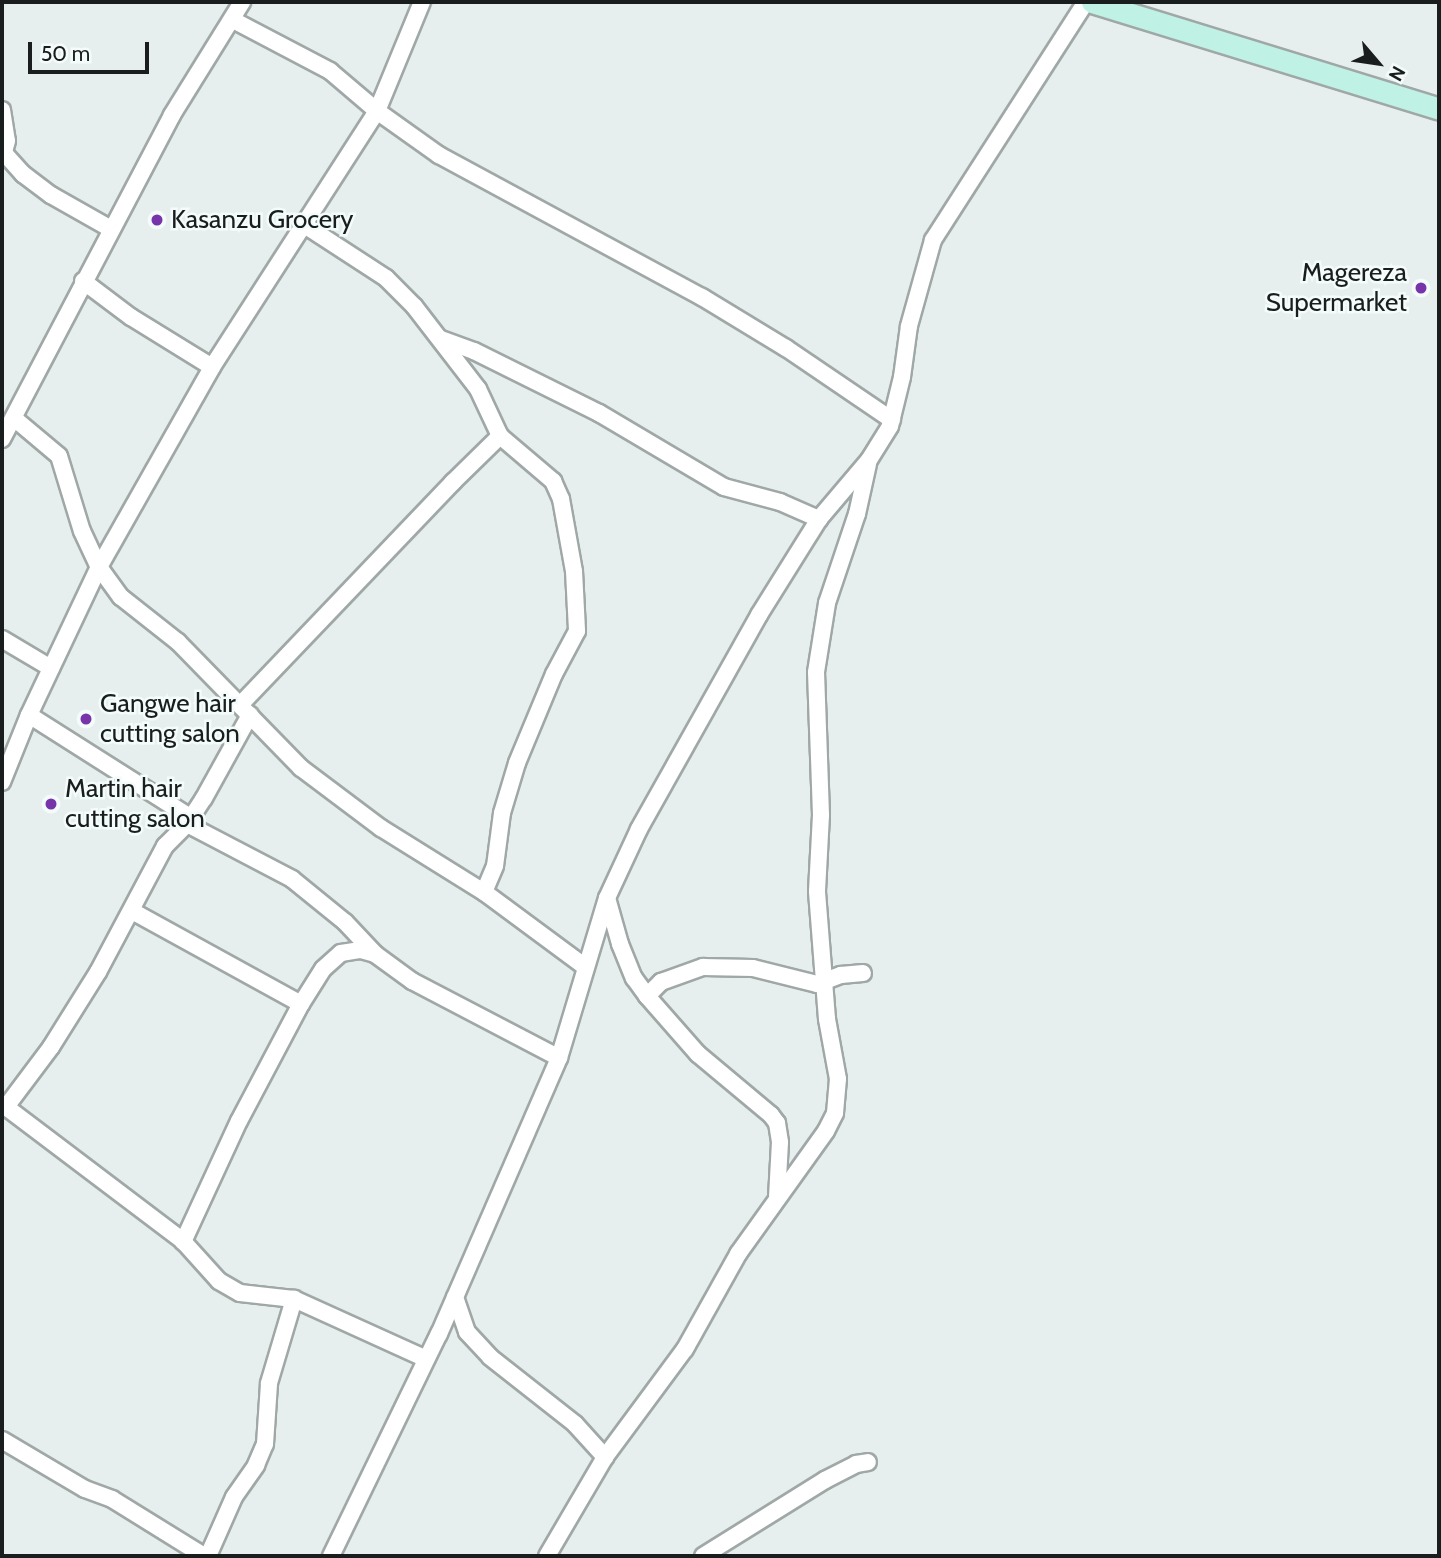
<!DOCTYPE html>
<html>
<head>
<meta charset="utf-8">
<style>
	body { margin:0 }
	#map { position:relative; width:1441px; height:1558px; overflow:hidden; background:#e6eeee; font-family:Cabin,sans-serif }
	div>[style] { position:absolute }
	.roads { filter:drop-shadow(2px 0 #a0a8a7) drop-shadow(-2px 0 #a0a8a7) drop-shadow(0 2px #a0a8a7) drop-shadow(0 -2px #a0a8a7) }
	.street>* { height:16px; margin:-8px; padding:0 8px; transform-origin:8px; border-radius:8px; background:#fff }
	.secondary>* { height:21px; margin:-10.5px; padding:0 10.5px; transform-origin:10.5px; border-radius:10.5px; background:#bff1e5 }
	.dots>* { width:19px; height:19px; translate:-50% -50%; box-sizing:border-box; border:4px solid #f3fcfb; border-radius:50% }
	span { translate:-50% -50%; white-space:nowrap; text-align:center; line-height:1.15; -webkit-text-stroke:5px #f3fcfb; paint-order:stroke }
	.poi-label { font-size:26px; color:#1a1d1d }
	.left { translate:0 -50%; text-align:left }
	.right { translate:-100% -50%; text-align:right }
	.frame { position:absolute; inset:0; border:4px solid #1a1d1d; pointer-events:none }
	.north { position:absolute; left:1343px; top:28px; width:70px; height:70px; -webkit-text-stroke:5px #f3fcfb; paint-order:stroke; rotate:119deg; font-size:19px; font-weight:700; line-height:28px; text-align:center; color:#1a1d1d }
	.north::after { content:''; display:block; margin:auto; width:24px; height:32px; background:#1a1d1d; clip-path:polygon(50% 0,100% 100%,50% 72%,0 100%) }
	.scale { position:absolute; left:28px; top:42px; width:121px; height:32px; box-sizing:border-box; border:4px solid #1a1d1d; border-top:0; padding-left:9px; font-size:21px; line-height:24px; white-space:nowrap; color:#1a1d1d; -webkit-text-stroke:5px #f3fcfb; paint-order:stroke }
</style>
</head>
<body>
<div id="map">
	<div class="roads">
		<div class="street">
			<div style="left:233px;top:20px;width:110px;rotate:27.7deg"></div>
			<div style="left:330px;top:71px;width:62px;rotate:40.4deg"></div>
			<div style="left:377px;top:111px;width:76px;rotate:35.4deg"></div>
			<div style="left:439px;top:155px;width:299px;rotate:28.4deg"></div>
			<div style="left:702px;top:297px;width:98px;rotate:31.3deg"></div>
			<div style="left:786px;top:348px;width:128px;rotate:34.2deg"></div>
			<div style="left:2px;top:110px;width:31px;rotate:81deg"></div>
			<div style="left:7px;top:141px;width:15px;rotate:106deg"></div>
			<div style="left:2px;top:144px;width:10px;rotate:73deg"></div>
			<div style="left:5px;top:154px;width:27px;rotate:48deg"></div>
			<div style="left:23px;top:174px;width:35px;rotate:37deg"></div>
			<div style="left:51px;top:195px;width:69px;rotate:29.5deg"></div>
			<div style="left:303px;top:224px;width:99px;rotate:33deg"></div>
			<div style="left:386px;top:278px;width:40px;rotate:45deg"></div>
			<div style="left:414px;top:306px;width:105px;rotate:52.4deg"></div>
			<div style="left:478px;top:389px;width:52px;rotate:64.9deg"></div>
			<div style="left:500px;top:436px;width:70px;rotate:40.3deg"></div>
			<div style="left:553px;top:481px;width:20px;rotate:66deg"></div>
			<div style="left:561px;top:499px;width:73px;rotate:79.8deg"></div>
			<div style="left:574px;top:571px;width:60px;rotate:87.1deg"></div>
			<div style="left:577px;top:631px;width:49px;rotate:118.1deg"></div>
			<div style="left:554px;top:674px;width:96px;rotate:112.6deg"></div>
			<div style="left:517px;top:763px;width:52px;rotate:106.7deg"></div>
			<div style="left:502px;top:813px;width:53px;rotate:97.5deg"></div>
			<div style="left:495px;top:866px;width:28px;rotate:113deg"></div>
			<div style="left:83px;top:281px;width:60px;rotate:36.9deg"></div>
			<div style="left:131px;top:317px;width:95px;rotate:31.7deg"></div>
			<div style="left:441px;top:339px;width:35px;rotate:20deg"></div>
			<div style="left:474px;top:351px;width:140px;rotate:26.4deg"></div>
			<div style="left:599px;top:413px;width:145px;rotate:30.6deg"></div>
			<div style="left:724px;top:487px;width:58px;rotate:15deg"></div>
			<div style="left:780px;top:502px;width:43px;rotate:23.6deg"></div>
			<div style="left:15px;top:419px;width:57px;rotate:40.1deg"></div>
			<div style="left:59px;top:456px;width:78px;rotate:73deg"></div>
			<div style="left:82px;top:531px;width:40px;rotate:65deg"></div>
			<div style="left:99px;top:567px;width:37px;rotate:54deg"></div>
			<div style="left:121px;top:597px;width:73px;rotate:38.3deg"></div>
			<div style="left:178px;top:642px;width:176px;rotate:45.7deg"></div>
			<div style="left:301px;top:768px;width:100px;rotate:36.9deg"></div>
			<div style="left:381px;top:828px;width:121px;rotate:31.9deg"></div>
			<div style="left:484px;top:892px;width:124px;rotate:36.5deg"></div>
			<div style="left:2px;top:439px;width:366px;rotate:-62.3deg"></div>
			<div style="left:172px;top:115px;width:133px;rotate:-58.2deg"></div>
			<div style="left:2px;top:639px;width:57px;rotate:30.6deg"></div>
			<div style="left:240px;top:705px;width:308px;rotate:-46.3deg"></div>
			<div style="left:453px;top:482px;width:66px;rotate:-44.4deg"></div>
			<div style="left:29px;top:715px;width:192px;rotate:32.4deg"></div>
			<div style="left:2px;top:782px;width:72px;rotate:-68.1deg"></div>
			<div style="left:29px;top:715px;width:164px;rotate:-64.7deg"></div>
			<div style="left:99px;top:567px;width:230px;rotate:-60.5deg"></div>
			<div style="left:212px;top:367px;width:305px;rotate:-57.2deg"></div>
			<div style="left:377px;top:111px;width:118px;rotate:-67.6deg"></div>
			<div style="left:187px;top:824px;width:119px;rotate:27.6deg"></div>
			<div style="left:292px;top:879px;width:68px;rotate:39.1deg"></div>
			<div style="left:345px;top:922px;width:44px;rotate:46.8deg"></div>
			<div style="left:607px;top:898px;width:48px;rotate:74.2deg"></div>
			<div style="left:620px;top:944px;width:37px;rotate:68deg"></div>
			<div style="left:634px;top:978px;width:22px;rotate:54deg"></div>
			<div style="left:647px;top:996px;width:77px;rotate:48.7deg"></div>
			<div style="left:698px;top:1054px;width:95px;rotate:39.9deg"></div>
			<div style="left:771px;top:1115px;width:10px;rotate:53deg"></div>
			<div style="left:777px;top:1123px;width:19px;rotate:81deg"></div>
			<div style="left:780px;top:1142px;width:55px;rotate:93.1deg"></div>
			<div style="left:132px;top:911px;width:193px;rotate:28.8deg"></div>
			<div style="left:647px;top:996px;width:20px;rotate:-45deg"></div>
			<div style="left:661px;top:982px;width:45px;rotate:-19.7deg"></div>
			<div style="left:703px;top:967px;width:50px;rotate:1.1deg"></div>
			<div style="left:753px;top:968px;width:66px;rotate:14deg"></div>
			<div style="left:817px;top:984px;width:26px;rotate:-21deg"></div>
			<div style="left:841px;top:975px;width:22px;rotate:-5deg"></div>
			<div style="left:2px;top:1104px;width:226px;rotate:37.1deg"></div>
			<div style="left:182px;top:1240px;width:55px;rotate:47.9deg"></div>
			<div style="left:219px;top:1281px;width:24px;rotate:30deg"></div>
			<div style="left:240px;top:1293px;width:54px;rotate:6.3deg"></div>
			<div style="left:294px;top:1299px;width:145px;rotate:24.4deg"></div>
			<div style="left:6px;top:1107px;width:75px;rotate:-53.1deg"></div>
			<div style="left:51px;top:1047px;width:89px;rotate:-57.9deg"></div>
			<div style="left:98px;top:972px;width:143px;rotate:-62deg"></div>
			<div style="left:165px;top:846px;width:31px;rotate:-45deg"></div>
			<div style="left:187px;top:824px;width:31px;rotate:-57deg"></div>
			<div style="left:204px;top:798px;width:95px;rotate:-61deg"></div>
			<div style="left:183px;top:1242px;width:133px;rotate:-65.2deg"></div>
			<div style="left:239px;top:1121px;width:132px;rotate:-62.1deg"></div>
			<div style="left:301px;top:1004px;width:41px;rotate:-57.8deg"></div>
			<div style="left:323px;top:969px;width:24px;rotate:-42deg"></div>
			<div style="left:341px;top:953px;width:20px;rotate:-9deg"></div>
			<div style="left:361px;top:950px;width:15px;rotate:16deg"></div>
			<div style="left:375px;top:954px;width:46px;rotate:36.1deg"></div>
			<div style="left:412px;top:981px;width:166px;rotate:27.6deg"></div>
			<div style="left:455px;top:1297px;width:37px;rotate:71deg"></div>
			<div style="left:467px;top:1332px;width:34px;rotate:47deg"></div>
			<div style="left:490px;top:1357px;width:108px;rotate:38.2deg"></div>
			<div style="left:575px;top:1424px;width:45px;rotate:47.7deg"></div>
			<div style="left:2px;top:1440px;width:96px;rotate:30.6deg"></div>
			<div style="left:85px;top:1489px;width:29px;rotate:20deg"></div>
			<div style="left:112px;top:1499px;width:108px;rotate:31.8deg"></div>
			<div style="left:208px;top:1556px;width:64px;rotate:-66.2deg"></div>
			<div style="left:234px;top:1497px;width:39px;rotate:-55deg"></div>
			<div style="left:256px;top:1465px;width:23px;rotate:-67deg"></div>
			<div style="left:265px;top:1444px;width:61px;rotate:-86.2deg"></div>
			<div style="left:269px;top:1383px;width:88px;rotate:-73.4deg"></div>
			<div style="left:331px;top:1556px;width:247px;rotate:-64.1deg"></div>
			<div style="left:439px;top:1334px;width:301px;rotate:-66.5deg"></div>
			<div style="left:559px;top:1058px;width:167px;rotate:-73.3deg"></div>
			<div style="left:607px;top:898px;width:76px;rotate:-65.1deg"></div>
			<div style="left:639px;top:829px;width:245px;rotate:-60.7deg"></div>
			<div style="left:759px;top:615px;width:113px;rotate:-58deg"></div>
			<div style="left:819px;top:519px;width:77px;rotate:-49.7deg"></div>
			<div style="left:869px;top:460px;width:40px;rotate:-58deg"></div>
			<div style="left:890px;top:426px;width:50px;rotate:-76.2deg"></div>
			<div style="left:902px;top:377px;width:51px;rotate:-82.2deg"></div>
			<div style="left:909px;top:326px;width:89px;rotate:-74.4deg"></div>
			<div style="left:933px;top:240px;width:283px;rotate:-57.3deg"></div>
			<div style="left:547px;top:1556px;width:115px;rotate:-59.6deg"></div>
			<div style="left:605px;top:1457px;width:134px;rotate:-53.5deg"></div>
			<div style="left:685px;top:1349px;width:109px;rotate:-60.8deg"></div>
			<div style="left:738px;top:1254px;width:151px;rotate:-54.4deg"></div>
			<div style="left:826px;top:1131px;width:20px;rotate:-63deg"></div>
			<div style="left:835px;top:1113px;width:34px;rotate:-85deg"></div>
			<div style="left:838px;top:1079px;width:61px;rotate:-100.4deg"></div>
			<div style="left:827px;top:1019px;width:128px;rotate:-94.5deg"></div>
			<div style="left:817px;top:891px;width:76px;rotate:-87deg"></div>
			<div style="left:821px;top:815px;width:143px;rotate:-92deg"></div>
			<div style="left:816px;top:672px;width:70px;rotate:-80.9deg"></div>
			<div style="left:827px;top:603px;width:94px;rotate:-71.4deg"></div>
			<div style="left:857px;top:514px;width:51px;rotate:-77.6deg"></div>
			<div style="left:703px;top:1556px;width:144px;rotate:-31.9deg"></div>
			<div style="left:825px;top:1480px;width:35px;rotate:-27deg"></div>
			<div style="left:856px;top:1464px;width:12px;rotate:-9deg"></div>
		</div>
		<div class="secondary">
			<div style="left:1092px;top:2px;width:363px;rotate:17.1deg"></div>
		</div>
	</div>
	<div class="dots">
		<div style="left:157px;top:220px;background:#7835a9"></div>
		<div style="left:1421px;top:288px;background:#7835a9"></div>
		<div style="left:86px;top:719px;background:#7835a9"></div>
		<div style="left:51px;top:804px;background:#7835a9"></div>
	</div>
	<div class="poi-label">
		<span class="left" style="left:171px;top:220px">Kasanzu Grocery</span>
		<span class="right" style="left:1407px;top:288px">Magereza<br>Supermarket</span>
		<span class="left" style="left:100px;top:719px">Gangwe hair<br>cutting salon</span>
		<span class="left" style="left:65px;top:804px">Martin hair<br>cutting salon</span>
	</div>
	<div class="frame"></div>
	<div class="north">N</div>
	<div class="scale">50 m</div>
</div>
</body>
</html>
